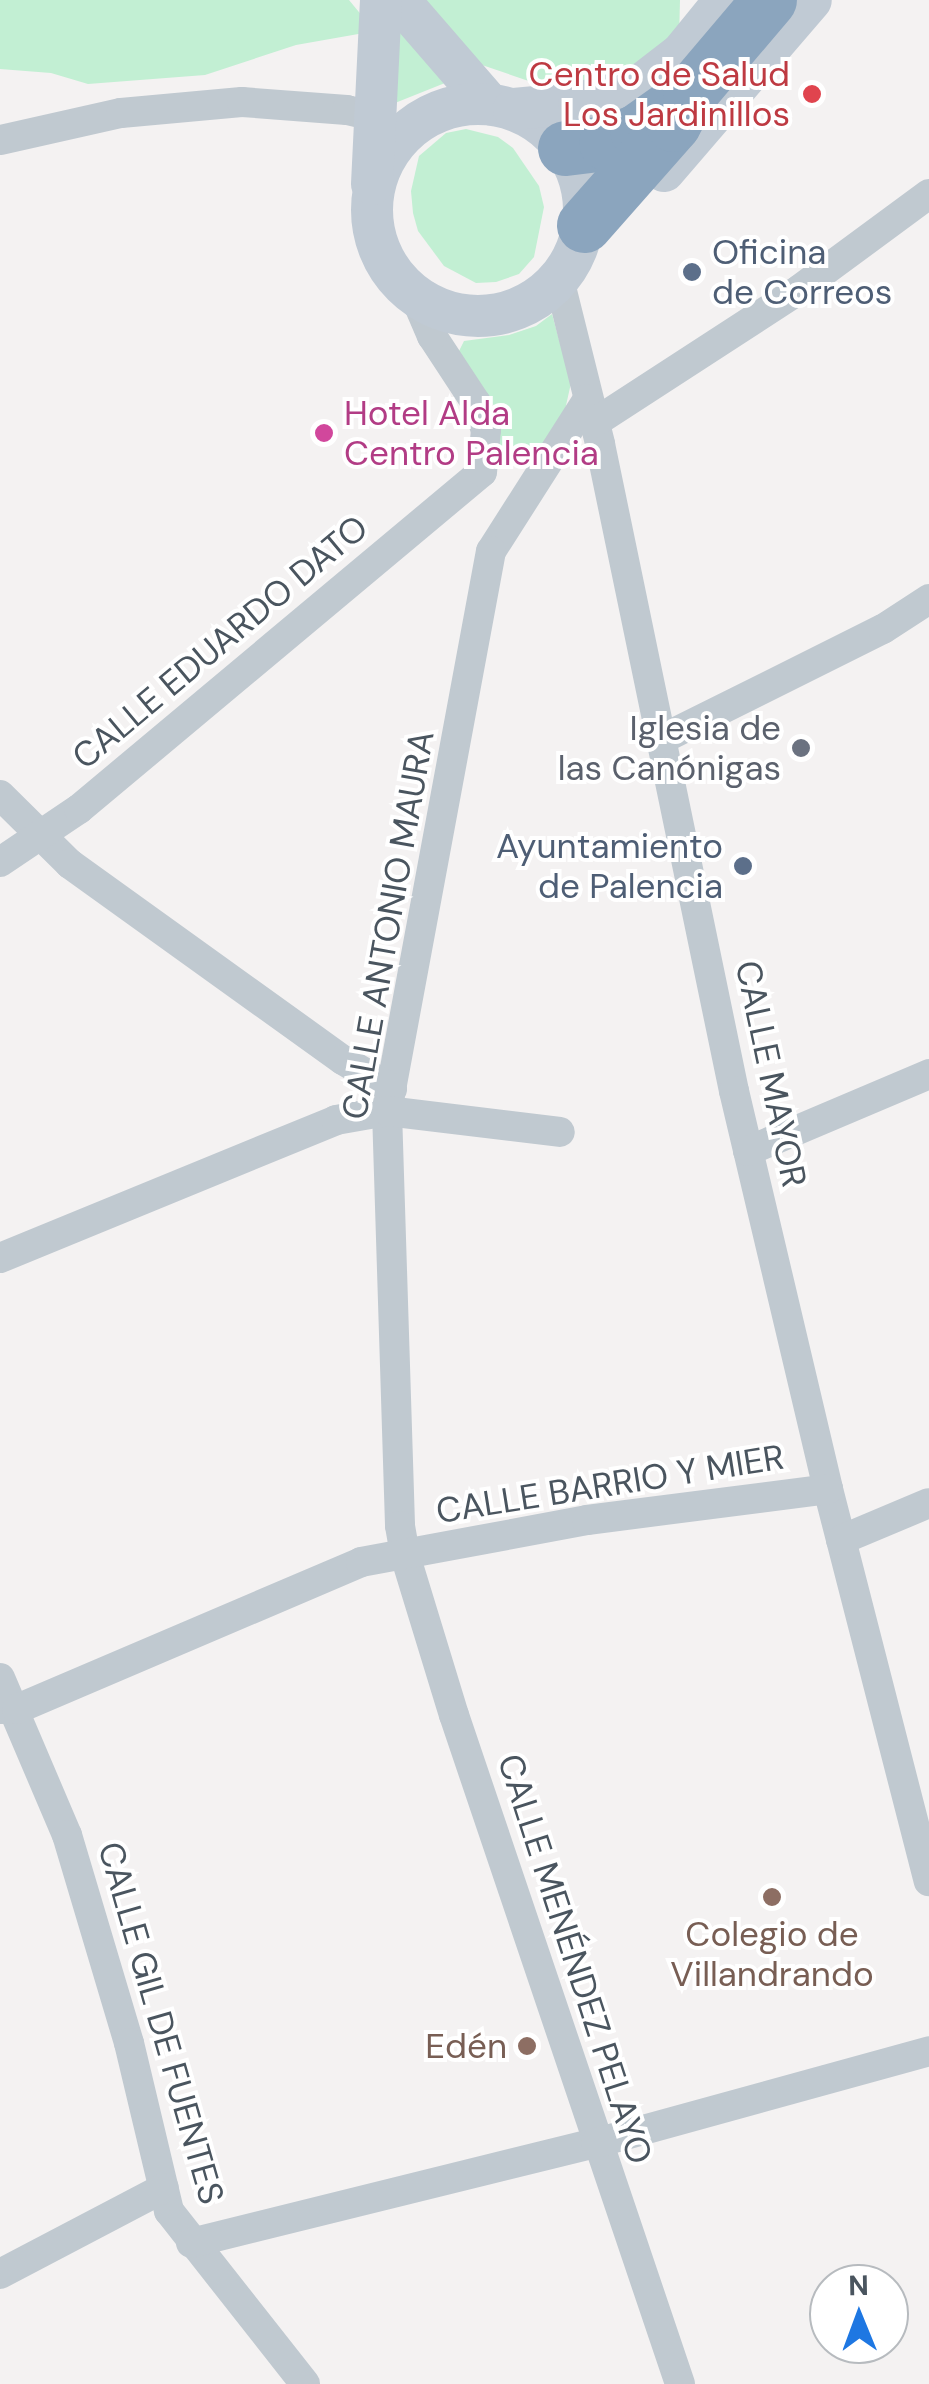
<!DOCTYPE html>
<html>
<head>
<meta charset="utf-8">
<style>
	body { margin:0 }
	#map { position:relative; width:929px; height:2384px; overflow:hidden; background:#f4f2f2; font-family:"DM Sans",sans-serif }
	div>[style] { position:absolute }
	.green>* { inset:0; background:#c2efd3 }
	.street>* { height:30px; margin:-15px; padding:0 15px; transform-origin:15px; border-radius:15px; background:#c0c9d0 }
	.secondary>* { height:42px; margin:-21px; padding:0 21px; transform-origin:21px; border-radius:21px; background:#c0cad4 }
	.secondary>.ring { margin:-21px; padding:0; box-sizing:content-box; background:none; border:42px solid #c0cad4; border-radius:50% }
	.highway>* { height:55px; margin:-27.5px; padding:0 27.5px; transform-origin:27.5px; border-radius:27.5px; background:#8ba5be }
	.dots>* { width:28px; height:28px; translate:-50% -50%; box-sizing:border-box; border:5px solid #fff; border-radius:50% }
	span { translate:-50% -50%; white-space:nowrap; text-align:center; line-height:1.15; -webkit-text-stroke:8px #fff; paint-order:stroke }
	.health-label { font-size:35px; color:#be3a42 }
	.right { translate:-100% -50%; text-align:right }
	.service-label { font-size:35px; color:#4e5e75 }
	.left { translate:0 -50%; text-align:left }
	.hotel-label { font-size:35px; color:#b23c85 }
	.street-label { font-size:35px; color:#4a555f }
	.worship-label { font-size:35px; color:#5b616d }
	.education-label { font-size:35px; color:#785e54 }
	.north { position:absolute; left:809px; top:2264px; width:100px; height:100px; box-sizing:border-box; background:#fff; border:2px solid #b7bbbf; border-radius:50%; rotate:359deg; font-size:28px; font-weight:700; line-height:40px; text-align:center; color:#4a555f }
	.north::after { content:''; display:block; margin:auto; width:35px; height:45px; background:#1e77e2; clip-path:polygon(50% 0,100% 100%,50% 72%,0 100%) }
</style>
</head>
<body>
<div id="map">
	<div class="green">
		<div style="clip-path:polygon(0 0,349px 0,363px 17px,364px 33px,296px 45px,205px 75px,88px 84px,51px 73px,0 69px)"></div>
		<div style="clip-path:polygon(421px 0,680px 0,679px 39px,644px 69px,552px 89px,479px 64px)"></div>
		<div style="clip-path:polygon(393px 14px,450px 81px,395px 103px)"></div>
		<div style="clip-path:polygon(466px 129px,498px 137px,513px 148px,539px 186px,544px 207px,534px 257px,519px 274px,496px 282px,476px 283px,444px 266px,418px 231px,413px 213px,411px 191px,419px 156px,446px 133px)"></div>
		<div style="clip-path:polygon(552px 314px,571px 383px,565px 410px,542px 449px,500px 451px,495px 407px,461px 360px,459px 351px,464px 341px,509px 335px,536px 326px)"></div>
	</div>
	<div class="street">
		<div style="left:0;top:140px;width:124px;rotate:-12.6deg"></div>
		<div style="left:121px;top:113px;width:121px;rotate:-5.2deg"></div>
		<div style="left:242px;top:102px;width:105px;rotate:4.4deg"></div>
		<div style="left:347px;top:110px;width:27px;rotate:13deg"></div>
		<div style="left:559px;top:279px;width:170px;rotate:76deg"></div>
		<div style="left:600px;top:444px;width:661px;rotate:78.3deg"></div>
		<div style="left:734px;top:1091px;width:409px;rotate:76.7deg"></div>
		<div style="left:828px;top:1489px;width:405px;rotate:75.6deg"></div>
		<div style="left:588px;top:399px;width:180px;rotate:122.5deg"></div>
		<div style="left:491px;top:551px;width:570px;rotate:100.52deg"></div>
		<div style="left:387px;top:1111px;width:415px;rotate:88.2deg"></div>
		<div style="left:400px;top:1526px;width:29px;rotate:80deg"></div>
		<div style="left:405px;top:1555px;width:167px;rotate:73deg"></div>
		<div style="left:454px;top:1715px;width:706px;rotate:71.33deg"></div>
		<div style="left:594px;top:423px;width:246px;rotate:-33deg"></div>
		<div style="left:800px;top:289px;width:160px;rotate:-36.4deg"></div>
		<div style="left:662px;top:739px;width:247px;rotate:-26.5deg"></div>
		<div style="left:883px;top:629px;width:55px;rotate:-33.1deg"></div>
		<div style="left:0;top:795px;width:98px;rotate:44.6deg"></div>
		<div style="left:70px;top:864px;width:336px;rotate:35.7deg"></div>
		<div style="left:343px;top:1060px;width:57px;rotate:30.6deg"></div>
		<div style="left:0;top:862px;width:95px;rotate:-33.9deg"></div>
		<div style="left:79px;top:809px;width:525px;rotate:-39.9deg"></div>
		<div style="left:482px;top:472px;width:42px;rotate:-84.6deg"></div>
		<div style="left:486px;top:430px;width:29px;rotate:-110deg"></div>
		<div style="left:476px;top:403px;width:80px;rotate:-123.3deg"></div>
		<div style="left:432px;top:336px;width:46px;rotate:-113.2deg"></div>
		<div style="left:748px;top:1151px;width:197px;rotate:-23deg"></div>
		<div style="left:0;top:1258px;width:363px;rotate:-22.3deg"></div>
		<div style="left:336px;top:1120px;width:52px;rotate:-10deg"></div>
		<div style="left:387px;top:1111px;width:174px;rotate:6.9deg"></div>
		<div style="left:841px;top:1540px;width:95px;rotate:-22.8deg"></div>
		<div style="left:0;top:1678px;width:171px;rotate:66.9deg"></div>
		<div style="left:67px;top:1835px;width:217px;rotate:73.4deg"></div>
		<div style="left:129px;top:2043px;width:173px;rotate:76.6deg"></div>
		<div style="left:169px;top:2211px;width:220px;rotate:51.8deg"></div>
		<div style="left:0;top:1709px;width:17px"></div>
		<div style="left:17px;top:1709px;width:374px;rotate:-23.1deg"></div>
		<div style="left:361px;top:1562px;width:230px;rotate:-10.5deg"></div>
		<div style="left:587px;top:1520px;width:243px;rotate:-7.3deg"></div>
		<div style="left:191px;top:2243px;width:417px;rotate:-13.9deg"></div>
		<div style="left:596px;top:2143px;width:345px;rotate:-15.4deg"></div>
		<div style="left:0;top:2274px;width:185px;rotate:-27.7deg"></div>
	</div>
	<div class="secondary">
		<div style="left:399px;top:0;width:138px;rotate:49.1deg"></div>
		<div class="ring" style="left:372px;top:104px;width:170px;height:170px"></div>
		<div style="left:514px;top:109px;width:65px;rotate:-5.3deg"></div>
		<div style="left:579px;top:103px;width:61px;rotate:-15.2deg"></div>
		<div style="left:638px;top:87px;width:56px;rotate:-37.7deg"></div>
		<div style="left:682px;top:53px;width:68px;rotate:-50.9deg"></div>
		<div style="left:664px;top:171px;width:225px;rotate:-49.3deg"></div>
		<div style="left:372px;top:184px;width:184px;rotate:-87.2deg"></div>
	</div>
	<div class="highway">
		<div style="left:565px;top:148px;width:41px;rotate:-7deg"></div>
		<div style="left:606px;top:143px;width:33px;rotate:-21deg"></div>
		<div style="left:637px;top:131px;width:43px;rotate:-35.5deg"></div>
		<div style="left:584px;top:225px;width:135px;rotate:-48.6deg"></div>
		<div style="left:673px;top:124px;width:35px;rotate:-61deg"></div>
		<div style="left:690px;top:93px;width:122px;rotate:-49.7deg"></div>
	</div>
	<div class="dots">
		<div style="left:812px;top:94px;background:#e0444e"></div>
		<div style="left:692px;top:272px;background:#5c6f8a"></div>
		<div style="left:324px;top:433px;background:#d1479c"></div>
		<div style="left:801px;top:748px;background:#6b7280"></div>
		<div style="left:743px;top:866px;background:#5c6f8a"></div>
		<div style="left:772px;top:1897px;background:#8d6e63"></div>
		<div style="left:527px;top:2046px;background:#8d6e63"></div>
	</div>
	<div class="health-label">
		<span class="right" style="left:790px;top:94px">Centro de Salud<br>Los Jardinillos</span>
	</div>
	<div class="service-label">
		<span class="left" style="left:712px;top:272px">Oficina<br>de Correos</span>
		<span class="right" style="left:723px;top:866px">Ayuntamiento<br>de Palencia</span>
	</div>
	<div class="hotel-label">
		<span class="left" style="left:344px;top:433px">Hotel Alda<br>Centro Palencia</span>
	</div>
	<div class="street-label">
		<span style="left:220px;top:642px;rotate:-40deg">CALLE EDUARDO DATO</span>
		<span style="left:388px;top:925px;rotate:-80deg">CALLE ANTONIO MAURA</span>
		<span style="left:771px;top:1074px;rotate:78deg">CALLE MAYOR</span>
		<span style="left:610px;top:1484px;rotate:-9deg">CALLE BARRIO Y MIER</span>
		<span style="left:575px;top:1959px;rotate:72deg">CALLE MENÉNDEZ PELAYO</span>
		<span style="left:161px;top:2023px;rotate:74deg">CALLE GIL DE FUENTES</span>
	</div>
	<div class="worship-label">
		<span class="right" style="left:781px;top:748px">Iglesia de<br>las Canónigas</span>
	</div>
	<div class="education-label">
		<span style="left:772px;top:1954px">Colegio de<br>Villandrando</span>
		<span class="right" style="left:507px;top:2046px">Edén</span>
	</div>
	<div class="north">N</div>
</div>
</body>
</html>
